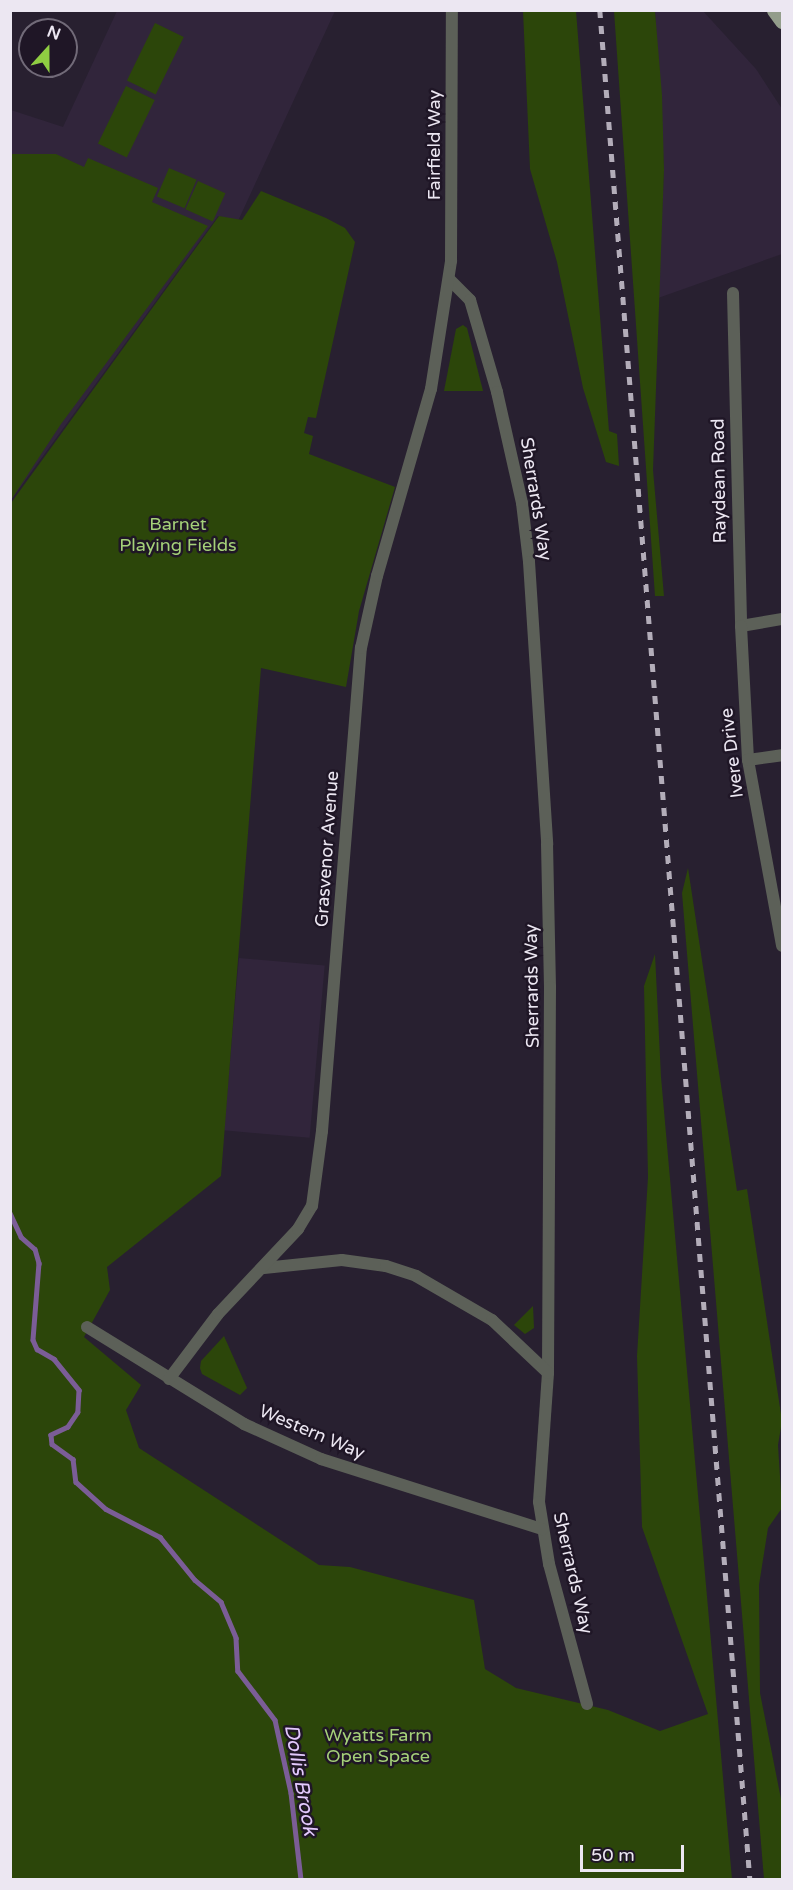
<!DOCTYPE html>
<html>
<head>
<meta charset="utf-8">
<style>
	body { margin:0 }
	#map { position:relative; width:793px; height:1890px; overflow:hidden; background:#282030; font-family:"Varela Round",sans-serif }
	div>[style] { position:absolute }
	.built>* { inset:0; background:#31253b; transform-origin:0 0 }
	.green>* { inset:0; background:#2c460a; transform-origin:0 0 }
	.stream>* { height:4.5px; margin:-2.25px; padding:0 2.25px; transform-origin:2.25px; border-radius:2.25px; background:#7b5d97 }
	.minor>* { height:12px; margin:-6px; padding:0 6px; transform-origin:6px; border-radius:6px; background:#5c6058 }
	.primary>* { height:15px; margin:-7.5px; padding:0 7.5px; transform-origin:7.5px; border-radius:7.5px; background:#939d8b }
	.rail>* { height:4.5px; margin-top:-2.25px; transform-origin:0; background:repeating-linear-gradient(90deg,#b3adb9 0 8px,transparent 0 16px) }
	span { translate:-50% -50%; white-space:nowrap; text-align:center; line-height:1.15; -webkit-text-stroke:5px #1f1626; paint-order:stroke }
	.street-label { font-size:18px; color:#ece7f2 }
	.park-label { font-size:18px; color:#a5d179 }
	.water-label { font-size:20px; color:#e3c9fd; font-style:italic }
	.frame { position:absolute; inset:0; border:12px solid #ece7f2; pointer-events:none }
	.north { position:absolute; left:18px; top:18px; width:60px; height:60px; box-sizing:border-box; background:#1f1626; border:2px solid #716a78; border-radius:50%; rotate:21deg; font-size:16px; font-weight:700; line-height:24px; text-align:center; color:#ece7f2 }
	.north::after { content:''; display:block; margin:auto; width:21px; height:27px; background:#8fcd42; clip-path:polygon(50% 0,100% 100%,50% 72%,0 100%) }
	.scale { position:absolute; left:580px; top:1845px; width:104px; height:27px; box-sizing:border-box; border:3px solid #ece7f2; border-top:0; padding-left:8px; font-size:18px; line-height:21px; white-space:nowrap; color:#ece7f2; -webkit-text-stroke:4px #1f1626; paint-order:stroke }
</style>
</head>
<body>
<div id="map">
	<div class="built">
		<div style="clip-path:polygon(117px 11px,335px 11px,238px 221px,218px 216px,11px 500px,11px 110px,63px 127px)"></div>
		<div style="clip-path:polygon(655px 11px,703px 11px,756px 69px,782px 109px,782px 254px,658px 298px,664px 170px)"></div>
		<div style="left:239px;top:958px;width:86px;height:173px;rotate:5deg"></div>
	</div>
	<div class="green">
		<div style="clip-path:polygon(523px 11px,576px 11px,609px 431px,617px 434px,619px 466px,606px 462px,583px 388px,557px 262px,530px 169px)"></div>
		<div style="clip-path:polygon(614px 11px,655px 11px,662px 95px,664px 170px,653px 470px,664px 596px,655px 596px)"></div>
		<div style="left:155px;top:23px;width:32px;height:64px;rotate:26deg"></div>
		<div style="left:126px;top:86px;width:32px;height:64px;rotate:26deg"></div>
		<div style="clip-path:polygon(11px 154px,56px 154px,84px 167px,88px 158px,158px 188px,152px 202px,208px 226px,61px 424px,11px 500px)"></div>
		<div style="left:169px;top:168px;width:30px;height:31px;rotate:23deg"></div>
		<div style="left:198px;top:181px;width:30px;height:31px;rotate:24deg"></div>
		<div style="clip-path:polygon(261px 191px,326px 218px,345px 228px,355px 242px,316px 418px,308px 417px,304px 433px,313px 436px,309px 454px,395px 487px,359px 611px,346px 687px,261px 668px,221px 1176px,107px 1267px,110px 1290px,84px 1337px,141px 1385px,126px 1410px,139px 1448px,319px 1565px,350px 1567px,474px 1600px,485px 1669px,516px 1688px,608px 1710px,660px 1731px,708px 1714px,642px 1527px,637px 1356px,648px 1177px,644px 986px,655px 954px,661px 1077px,732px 1879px,11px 1880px,11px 503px,219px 216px,242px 220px)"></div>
		<div style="clip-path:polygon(463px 325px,467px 328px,483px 391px,444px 391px,456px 329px)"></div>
		<div style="clip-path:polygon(688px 868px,737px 1191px,747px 1189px,782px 1421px,778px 1445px,782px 1508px,768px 1528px,759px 1585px,760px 1693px,782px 1804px,782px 1879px,764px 1879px,682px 893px)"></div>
		<div style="clip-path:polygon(533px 1306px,534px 1328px,525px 1334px,514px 1325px)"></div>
		<div style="clip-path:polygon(224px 1336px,247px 1388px,240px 1395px,202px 1374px,200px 1368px,201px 1361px)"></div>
	</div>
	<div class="stream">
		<div style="left:10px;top:1213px;width:26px;rotate:65deg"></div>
		<div style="left:21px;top:1237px;width:18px;rotate:41deg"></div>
		<div style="left:35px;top:1249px;width:15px;rotate:74deg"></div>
		<div style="left:39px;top:1263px;width:77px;rotate:94.5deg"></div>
		<div style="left:33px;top:1340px;width:10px;rotate:66deg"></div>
		<div style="left:37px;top:1349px;width:20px;rotate:30deg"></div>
		<div style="left:54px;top:1359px;width:40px;rotate:51deg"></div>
		<div style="left:79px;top:1390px;width:22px;rotate:93deg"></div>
		<div style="left:78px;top:1412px;width:18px;rotate:124deg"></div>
		<div style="left:68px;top:1427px;width:19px;rotate:155deg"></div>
		<div style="left:51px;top:1435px;width:9px;rotate:84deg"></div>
		<div style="left:52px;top:1444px;width:26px;rotate:36deg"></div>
		<div style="left:73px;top:1459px;width:23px;rotate:83deg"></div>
		<div style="left:76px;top:1482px;width:40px;rotate:42deg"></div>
		<div style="left:106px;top:1509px;width:61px;rotate:27.4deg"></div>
		<div style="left:160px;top:1537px;width:55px;rotate:50.9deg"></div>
		<div style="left:195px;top:1580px;width:34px;rotate:40deg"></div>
		<div style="left:221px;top:1602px;width:39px;rotate:67deg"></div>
		<div style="left:236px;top:1638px;width:33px;rotate:87deg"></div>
		<div style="left:238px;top:1671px;width:61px;rotate:52.9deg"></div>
		<div style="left:275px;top:1720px;width:75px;rotate:77.6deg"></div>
		<div style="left:291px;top:1793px;width:88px;rotate:83.4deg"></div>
	</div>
	<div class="minor">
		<div style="left:449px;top:279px;width:30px;rotate:45deg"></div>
		<div style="left:470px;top:300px;width:96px;rotate:73.6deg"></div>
		<div style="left:497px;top:392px;width:114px;rotate:77.3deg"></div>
		<div style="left:522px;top:503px;width:59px;rotate:83.2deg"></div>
		<div style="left:529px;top:562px;width:283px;rotate:86.3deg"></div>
		<div style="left:547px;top:844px;width:143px;rotate:88.8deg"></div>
		<div style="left:550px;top:987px;width:386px;rotate:90.3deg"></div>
		<div style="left:548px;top:1373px;width:129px;rotate:94deg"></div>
		<div style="left:539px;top:1502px;width:63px;rotate:80.8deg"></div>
		<div style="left:549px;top:1564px;width:145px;rotate:74.8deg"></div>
		<div style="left:733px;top:293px;width:333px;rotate:88.6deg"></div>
		<div style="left:741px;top:626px;width:42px;rotate:-9.7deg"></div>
		<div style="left:741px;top:626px;width:134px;rotate:87deg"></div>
		<div style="left:748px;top:760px;width:189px;rotate:79.6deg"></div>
		<div style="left:748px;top:760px;width:34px;rotate:-8deg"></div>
		<div style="left:264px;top:1268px;width:78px;rotate:-5.9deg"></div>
		<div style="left:342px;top:1260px;width:44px;rotate:7.8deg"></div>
		<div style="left:386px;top:1266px;width:32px;rotate:18deg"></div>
		<div style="left:416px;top:1276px;width:88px;rotate:30.1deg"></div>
		<div style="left:492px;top:1320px;width:77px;rotate:43.4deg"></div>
		<div style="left:87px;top:1327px;width:185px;rotate:31.7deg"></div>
		<div style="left:244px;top:1424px;width:85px;rotate:24.4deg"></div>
		<div style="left:321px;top:1459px;width:232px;rotate:17.6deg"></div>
		<div style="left:169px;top:1379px;width:81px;rotate:-53deg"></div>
		<div style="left:218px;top:1314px;width:117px;rotate:-46.7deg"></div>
		<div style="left:298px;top:1229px;width:27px;rotate:-59deg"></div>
		<div style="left:312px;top:1206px;width:76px;rotate:-82.4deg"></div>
		<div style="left:322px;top:1131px;width:485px;rotate:-85.4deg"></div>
		<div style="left:361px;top:648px;width:74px;rotate:-77.5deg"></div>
		<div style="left:377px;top:576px;width:195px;rotate:-73.9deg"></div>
		<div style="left:431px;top:389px;width:130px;rotate:-81.1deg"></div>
		<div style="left:451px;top:261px;width:251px;rotate:-89.8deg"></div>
	</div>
	<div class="primary">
		<div style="left:774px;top:10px;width:14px;rotate:54deg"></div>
	</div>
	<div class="rail">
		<div style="left:600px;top:10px;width:1876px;rotate:85.41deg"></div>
	</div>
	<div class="street-label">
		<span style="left:434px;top:145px;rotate:-90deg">Fairfield Way</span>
		<span style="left:719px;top:481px;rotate:-91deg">Raydean Road</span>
		<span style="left:536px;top:499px;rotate:81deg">Sherrards Way</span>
		<span style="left:732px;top:753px;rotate:-97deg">Ivere Drive</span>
		<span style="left:327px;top:849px;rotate:-86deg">Grasvenor Avenue</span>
		<span style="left:532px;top:986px;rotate:-91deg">Sherrards Way</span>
		<span style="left:312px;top:1432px;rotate:23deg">Western Way</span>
		<span style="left:573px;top:1573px;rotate:77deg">Sherrards Way</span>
	</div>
	<div class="park-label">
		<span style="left:178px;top:535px">Barnet<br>Playing Fields</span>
		<span style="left:378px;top:1746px">Wyatts Farm<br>Open Space</span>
	</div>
	<div class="water-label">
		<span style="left:300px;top:1780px;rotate:80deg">Dollis Brook</span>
	</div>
	<div class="frame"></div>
	<div class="north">N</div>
	<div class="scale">50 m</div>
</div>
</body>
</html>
